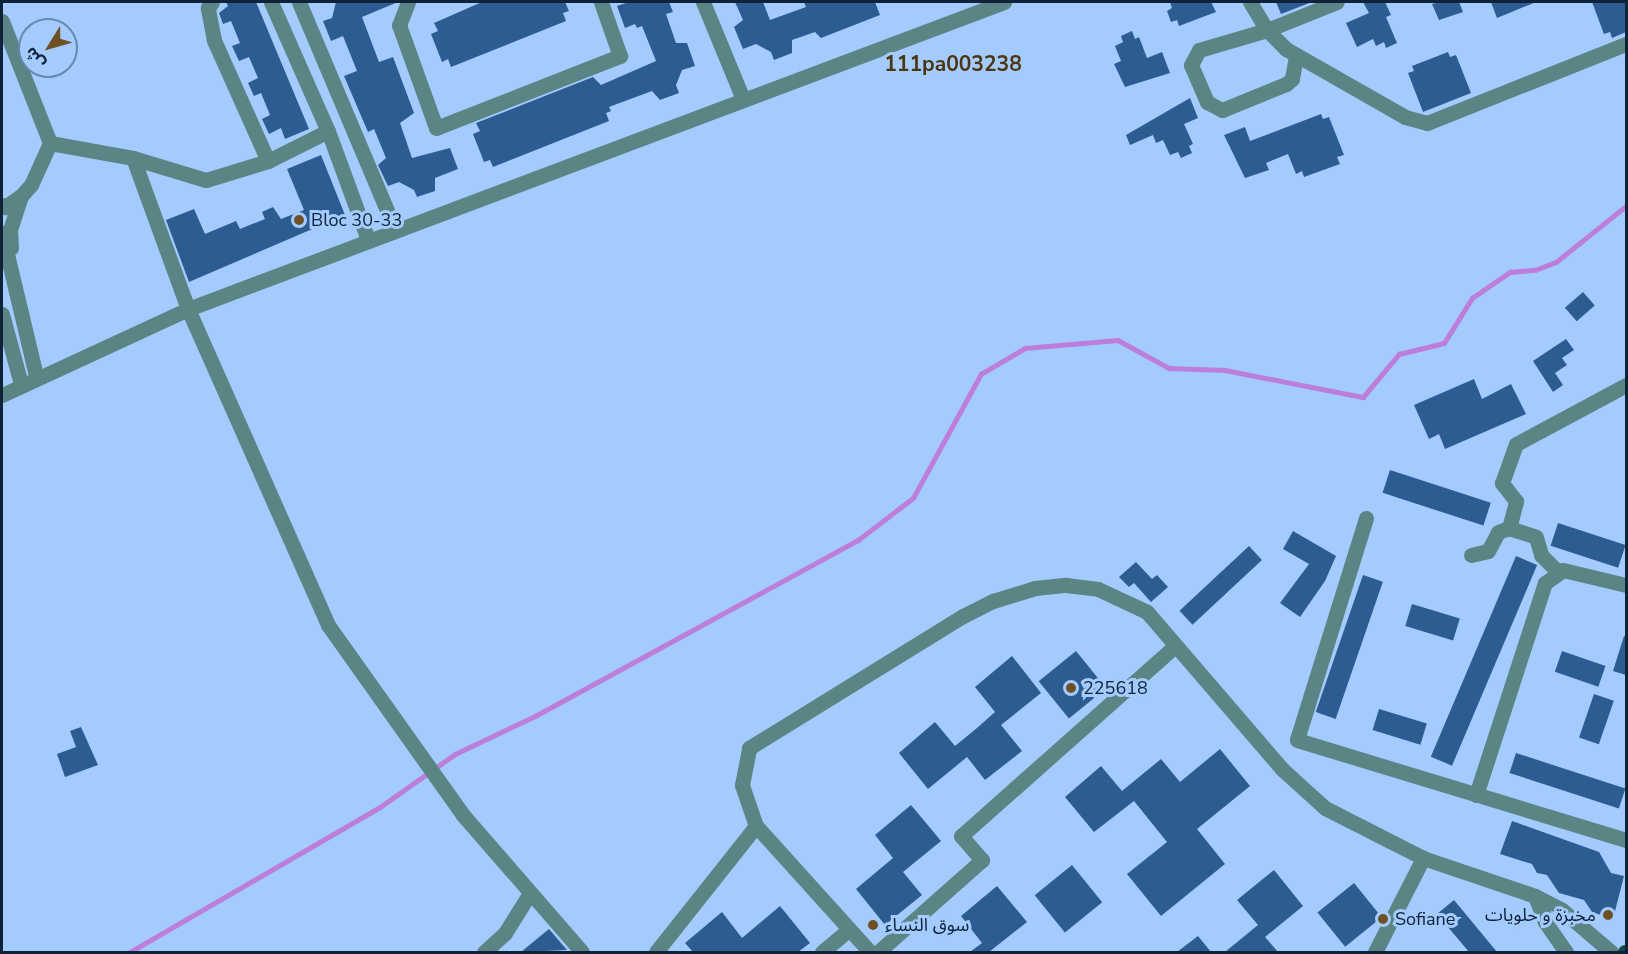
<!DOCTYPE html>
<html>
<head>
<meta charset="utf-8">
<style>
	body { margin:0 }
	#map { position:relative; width:1628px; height:954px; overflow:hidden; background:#a3cbfd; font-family:"Nunito Sans","Noto Sans Arabic",sans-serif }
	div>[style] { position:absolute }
	.stream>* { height:4.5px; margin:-2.25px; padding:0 2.25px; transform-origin:2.25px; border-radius:2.25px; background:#bd7ddb }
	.building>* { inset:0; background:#2d5c93; transform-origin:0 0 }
	.minor>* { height:15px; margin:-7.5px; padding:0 7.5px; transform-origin:7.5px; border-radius:7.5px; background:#5b8584 }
	.major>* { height:15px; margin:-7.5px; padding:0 7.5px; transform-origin:7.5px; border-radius:7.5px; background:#144746 }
	.dots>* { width:16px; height:16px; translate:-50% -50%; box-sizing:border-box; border:3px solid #a3cbfd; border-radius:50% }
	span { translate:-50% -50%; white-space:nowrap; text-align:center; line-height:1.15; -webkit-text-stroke:6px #a3cbfd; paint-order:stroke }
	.poi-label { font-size:18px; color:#0e2239 }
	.left { translate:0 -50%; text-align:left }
	.right { translate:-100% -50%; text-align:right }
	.quarter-label { font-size:21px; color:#4c3511; font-weight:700 }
	.frame { position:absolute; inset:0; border:3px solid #0e2239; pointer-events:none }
	.north { position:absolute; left:18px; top:18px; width:60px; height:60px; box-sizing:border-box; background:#a3cbfd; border:2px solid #6787af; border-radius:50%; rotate:233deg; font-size:16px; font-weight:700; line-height:24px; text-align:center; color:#0e2239 }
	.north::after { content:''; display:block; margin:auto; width:21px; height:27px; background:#6f5025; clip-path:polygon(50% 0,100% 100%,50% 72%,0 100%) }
</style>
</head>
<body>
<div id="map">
	<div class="stream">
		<div style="left:130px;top:952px;width:289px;rotate:-30.1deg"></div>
		<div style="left:380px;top:807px;width:92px;rotate:-35.2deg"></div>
		<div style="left:455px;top:754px;width:91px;rotate:-25.4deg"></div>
		<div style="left:537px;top:715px;width:366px;rotate:-28.6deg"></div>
		<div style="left:858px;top:540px;width:69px;rotate:-37.4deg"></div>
		<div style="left:913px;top:498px;width:141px;rotate:-61.3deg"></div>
		<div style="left:981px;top:374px;width:51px;rotate:-30.6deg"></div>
		<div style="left:1025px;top:348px;width:93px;rotate:-4.9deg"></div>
		<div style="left:1118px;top:340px;width:58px;rotate:28.8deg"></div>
		<div style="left:1169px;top:368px;width:56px;rotate:2deg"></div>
		<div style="left:1225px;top:370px;width:141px;rotate:11.1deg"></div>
		<div style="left:1363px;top:397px;width:56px;rotate:-50.1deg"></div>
		<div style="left:1399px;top:354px;width:46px;rotate:-13.7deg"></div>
		<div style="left:1444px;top:343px;width:53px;rotate:-58.1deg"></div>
		<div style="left:1472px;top:298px;width:46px;rotate:-34.4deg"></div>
		<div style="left:1510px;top:272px;width:25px;rotate:-5deg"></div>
		<div style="left:1535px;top:270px;width:22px;rotate:-21deg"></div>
		<div style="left:1556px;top:262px;width:90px;rotate:-38.7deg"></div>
	</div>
	<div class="building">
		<div style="clip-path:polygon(226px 2px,256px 2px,309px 129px,285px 139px,281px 128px,269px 134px,262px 119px,270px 115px,261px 93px,254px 96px,248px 83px,258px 78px,249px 57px,239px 61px,232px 46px,240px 43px,231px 21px,223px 24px,219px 13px,228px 6px)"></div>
		<div style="clip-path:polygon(336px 2px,398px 2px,362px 17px,379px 62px,393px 57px,414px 113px,400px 123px,412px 158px,450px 148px,458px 169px,435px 178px,435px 191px,417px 197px,414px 190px,399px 182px,388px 186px,378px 165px,386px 158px,374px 129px,368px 132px,344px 76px,357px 71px,343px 36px,331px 41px,323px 21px,332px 18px)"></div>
		<div style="clip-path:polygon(482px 2px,565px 2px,569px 11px,563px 13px,566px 21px,451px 67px,448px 59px,442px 62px,431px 34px,438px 31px,434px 23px)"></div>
		<div style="clip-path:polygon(629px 2px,669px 2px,673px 12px,666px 14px,676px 43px,687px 43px,695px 66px,682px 70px,676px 85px,679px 93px,660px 100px,652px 91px,609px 107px,611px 111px,606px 113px,609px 121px,493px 167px,490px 160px,484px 162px,473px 134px,480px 131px,476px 123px,593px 77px,601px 85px,656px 61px,642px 26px,637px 28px,635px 24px,625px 28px,617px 6px)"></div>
		<div style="clip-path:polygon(735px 2px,763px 2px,770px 20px,806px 7px,804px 2px,875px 2px,880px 15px,821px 38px,815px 32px,792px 40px,792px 53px,774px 60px,771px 52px,756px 44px,743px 49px,734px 27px,743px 20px)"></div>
		<div style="clip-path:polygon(1170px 2px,1211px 2px,1216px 12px,1179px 26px,1177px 20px,1171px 22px,1167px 11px,1172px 8px)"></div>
		<div style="clip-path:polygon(1276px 2px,1312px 2px,1281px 14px)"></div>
		<div style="clip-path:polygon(1363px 2px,1385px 2px,1391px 15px,1386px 17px,1397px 43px,1386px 48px,1384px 42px,1376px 46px,1373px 39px,1357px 47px,1346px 23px,1369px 13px)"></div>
		<div style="clip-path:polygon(1440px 2px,1459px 2px,1463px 12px,1439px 20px,1432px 4px)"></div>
		<div style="clip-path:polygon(1491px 2px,1536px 2px,1497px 18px)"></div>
		<div style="clip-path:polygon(1592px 2px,1626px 2px,1626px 32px,1612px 38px,1610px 32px,1604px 34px)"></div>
		<div style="clip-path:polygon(1132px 31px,1135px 39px,1139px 37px,1147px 58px,1162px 52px,1170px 73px,1125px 87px,1114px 64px,1121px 61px,1115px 46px,1123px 42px,1121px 36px)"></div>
		<div style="clip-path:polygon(1448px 52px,1450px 57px,1456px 55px,1471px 93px,1423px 112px,1408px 73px,1414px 71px,1412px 66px)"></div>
		<div style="clip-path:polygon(1190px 98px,1198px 118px,1184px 124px,1193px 144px,1189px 146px,1192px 153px,1181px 158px,1178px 152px,1170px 155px,1163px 140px,1156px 143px,1153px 135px,1130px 145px,1126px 135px)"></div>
		<div style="clip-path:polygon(1321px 114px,1323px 119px,1329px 117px,1344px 155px,1337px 157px,1340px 164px,1304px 177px,1302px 171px,1296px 174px,1288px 154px,1266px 163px,1269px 170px,1245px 178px,1224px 135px,1245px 127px,1250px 141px)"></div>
		<div style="clip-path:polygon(321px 155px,345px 215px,189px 282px,166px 220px,194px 209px,205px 234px,236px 221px,240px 229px,265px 219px,262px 212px,273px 207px,281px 219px,304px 210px,287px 169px)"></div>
		<div style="left:1583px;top:292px;width:18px;height:24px;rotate:49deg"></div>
		<div style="clip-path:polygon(1566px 339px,1574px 350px,1562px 358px,1567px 365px,1555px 373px,1563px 385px,1553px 392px,1533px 361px)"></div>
		<div style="clip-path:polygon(1474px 379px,1482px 399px,1511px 384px,1526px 414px,1445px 449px,1439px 434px,1429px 439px,1414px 405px)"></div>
		<div style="left:1390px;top:470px;width:106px;height:24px;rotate:18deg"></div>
		<div style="left:1558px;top:523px;width:71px;height:24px;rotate:18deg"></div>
		<div style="clip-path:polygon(1293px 531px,1336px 556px,1325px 581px,1300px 617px,1280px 603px,1309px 564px,1283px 549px)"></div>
		<div style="left:1249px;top:546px;width:19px;height:95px;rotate:47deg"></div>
		<div style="left:1516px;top:556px;width:23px;height:218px;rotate:23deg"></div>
		<div style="clip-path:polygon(1136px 562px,1152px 579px,1157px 575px,1168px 587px,1151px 602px,1134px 583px,1129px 587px,1119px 577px)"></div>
		<div style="left:1363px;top:575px;width:21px;height:145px;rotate:19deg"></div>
		<div style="left:1412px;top:604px;width:50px;height:23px;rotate:17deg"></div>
		<div style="clip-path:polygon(1624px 636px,1626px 637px,1626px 675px,1613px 671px)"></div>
		<div style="left:1076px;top:651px;width:48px;height:48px;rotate:51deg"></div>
		<div style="left:1562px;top:651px;width:46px;height:22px;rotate:19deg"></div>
		<div style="clip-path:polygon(1012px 656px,1041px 693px,1001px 725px,1022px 751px,985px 780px,967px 757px,928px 789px,899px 753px,935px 722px,955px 746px,977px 728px,995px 712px,975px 687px)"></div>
		<div style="left:1594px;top:694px;width:21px;height:46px;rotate:19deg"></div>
		<div style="left:1379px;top:709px;width:50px;height:22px;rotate:17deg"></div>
		<div style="clip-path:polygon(81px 727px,98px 765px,65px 777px,57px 754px,76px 747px,70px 731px)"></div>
		<div style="clip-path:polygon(1220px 749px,1250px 786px,1197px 829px,1225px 864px,1161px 916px,1127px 874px,1167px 842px,1134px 801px,1094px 832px,1065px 797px,1101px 766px,1122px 791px,1161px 759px,1180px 782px)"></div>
		<div style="left:1516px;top:753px;width:115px;height:21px;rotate:18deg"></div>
		<div style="clip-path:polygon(911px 805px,941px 841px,903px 872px,922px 895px,885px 925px,856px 889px,893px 858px,875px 835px)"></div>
		<div style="clip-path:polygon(1512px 821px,1599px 852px,1611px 873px,1624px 876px,1613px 919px,1592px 912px,1584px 900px,1559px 893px,1547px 875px,1537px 873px,1532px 864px,1500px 854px)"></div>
		<div style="left:1072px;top:865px;width:48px;height:48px;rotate:51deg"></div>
		<div style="clip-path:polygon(1274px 870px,1303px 906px,1265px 937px,1278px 952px,1225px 952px,1258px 925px,1237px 900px)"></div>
		<div style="left:1354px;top:883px;width:44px;height:47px;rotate:51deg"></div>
		<div style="clip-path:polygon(997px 886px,1027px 922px,989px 952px,970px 952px,982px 943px,961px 916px)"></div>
		<div style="clip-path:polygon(1454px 900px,1497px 952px,1469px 952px,1437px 914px)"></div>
		<div style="clip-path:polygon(780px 906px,810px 943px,798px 952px,693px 952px,685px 943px,722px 912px,742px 938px)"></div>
		<div style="clip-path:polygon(549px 929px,567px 950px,521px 952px)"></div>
		<div style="clip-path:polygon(1198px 936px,1211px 952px,1177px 952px)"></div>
	</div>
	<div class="minor">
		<div style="left:271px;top:2px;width:141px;rotate:66.2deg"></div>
		<div style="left:328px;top:131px;width:116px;rotate:69.8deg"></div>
		<div style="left:299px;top:2px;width:246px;rotate:67.1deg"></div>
		<div style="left:408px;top:2px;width:25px;rotate:111deg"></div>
		<div style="left:399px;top:25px;width:109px;rotate:70.2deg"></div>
		<div style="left:436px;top:128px;width:198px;rotate:-21.4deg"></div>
		<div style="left:620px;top:56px;width:57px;rotate:-109.4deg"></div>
		<div style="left:703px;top:2px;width:105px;rotate:67.6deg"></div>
		<div style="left:1250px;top:2px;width:33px;rotate:59deg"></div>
		<div style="left:1267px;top:30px;width:27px;rotate:45deg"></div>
		<div style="left:1286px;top:49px;width:137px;rotate:29.7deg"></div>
		<div style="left:1405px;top:117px;width:23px;rotate:15deg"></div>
		<div style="left:1427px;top:123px;width:214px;rotate:-21.7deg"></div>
		<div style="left:2px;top:21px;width:131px;rotate:68.5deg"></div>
		<div style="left:50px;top:143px;width:84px;rotate:10.2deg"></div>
		<div style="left:133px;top:158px;width:76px;rotate:16.8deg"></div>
		<div style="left:206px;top:180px;width:65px;rotate:-17deg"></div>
		<div style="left:268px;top:161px;width:133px;rotate:-114.1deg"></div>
		<div style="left:214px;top:40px;width:33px;rotate:-101deg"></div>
		<div style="left:208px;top:8px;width:7px;rotate:-56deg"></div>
		<div style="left:1296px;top:56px;width:23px;rotate:100deg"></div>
		<div style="left:1292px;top:79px;width:8px;rotate:140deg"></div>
		<div style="left:1286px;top:84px;width:69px;rotate:157.9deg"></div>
		<div style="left:1222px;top:110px;width:17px;rotate:-152deg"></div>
		<div style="left:1207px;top:102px;width:40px;rotate:-113.4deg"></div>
		<div style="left:1191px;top:65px;width:17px;rotate:-62deg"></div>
		<div style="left:1199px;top:50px;width:71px;rotate:-16.4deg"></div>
		<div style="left:1267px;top:30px;width:75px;rotate:-21.8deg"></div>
		<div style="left:133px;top:158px;width:161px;rotate:70deg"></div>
		<div style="left:188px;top:309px;width:346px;rotate:66.1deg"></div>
		<div style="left:328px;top:625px;width:233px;rotate:54.6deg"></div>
		<div style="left:463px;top:815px;width:181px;rotate:49deg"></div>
		<div style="left:268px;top:161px;width:67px;rotate:-26.6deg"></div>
		<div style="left:21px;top:196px;width:15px;rotate:-48deg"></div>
		<div style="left:31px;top:185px;width:46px;rotate:-65.7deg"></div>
		<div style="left:2px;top:205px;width:4px;rotate:34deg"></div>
		<div style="left:5px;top:207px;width:19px;rotate:-35deg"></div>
		<div style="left:21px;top:196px;width:35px;rotate:108deg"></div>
		<div style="left:10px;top:229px;width:19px;rotate:87deg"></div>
		<div style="left:2px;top:233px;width:147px;rotate:76.6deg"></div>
		<div style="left:2px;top:314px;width:73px;rotate:74.8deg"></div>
		<div style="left:2px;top:395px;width:205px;rotate:-24.8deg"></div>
		<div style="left:188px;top:309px;width:872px;rotate:-20.62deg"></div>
		<div style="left:1366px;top:518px;width:232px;rotate:107.3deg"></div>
		<div style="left:1297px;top:740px;width:344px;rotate:16.9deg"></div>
		<div style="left:1509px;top:528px;width:28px;rotate:-75deg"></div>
		<div style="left:1516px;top:501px;width:23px;rotate:-128deg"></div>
		<div style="left:1502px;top:483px;width:41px;rotate:-70.3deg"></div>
		<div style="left:1516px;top:444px;width:125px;rotate:-28.2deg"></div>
		<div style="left:1471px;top:555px;width:17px;rotate:-13deg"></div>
		<div style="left:1488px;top:551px;width:21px;rotate:-62deg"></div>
		<div style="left:1498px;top:532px;width:12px;rotate:-20deg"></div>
		<div style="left:1509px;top:528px;width:28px;rotate:18deg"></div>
		<div style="left:1536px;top:537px;width:19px;rotate:74deg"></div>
		<div style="left:1541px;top:555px;width:24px;rotate:45deg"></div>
		<div style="left:1476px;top:795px;width:223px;rotate:-72deg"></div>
		<div style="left:1545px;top:583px;width:22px;rotate:-36deg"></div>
		<div style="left:1563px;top:570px;width:65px;rotate:13.4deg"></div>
		<div style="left:1535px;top:896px;width:28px;rotate:69deg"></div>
		<div style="left:1545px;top:922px;width:37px;rotate:55deg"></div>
		<div style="left:484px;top:952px;width:28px;rotate:-42deg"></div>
		<div style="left:505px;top:933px;width:47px;rotate:-58deg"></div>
		<div style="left:656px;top:952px;width:161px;rotate:-51.6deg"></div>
		<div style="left:822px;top:952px;width:35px;rotate:-40deg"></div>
		<div style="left:870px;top:952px;width:170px;rotate:-132.1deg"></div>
		<div style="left:756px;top:826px;width:43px;rotate:-108.9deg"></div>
		<div style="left:742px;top:785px;width:38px;rotate:-79deg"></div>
		<div style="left:749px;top:748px;width:251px;rotate:-31.7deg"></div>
		<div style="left:963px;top:616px;width:34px;rotate:-27deg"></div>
		<div style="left:993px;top:601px;width:44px;rotate:-17.2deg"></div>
		<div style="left:1035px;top:588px;width:31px;rotate:-6deg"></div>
		<div style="left:1066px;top:585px;width:32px;rotate:7deg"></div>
		<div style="left:1098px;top:589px;width:54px;rotate:25.1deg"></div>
		<div style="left:1147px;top:612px;width:207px;rotate:49.3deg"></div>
		<div style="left:1282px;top:769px;width:58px;rotate:42.2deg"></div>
		<div style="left:1325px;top:808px;width:110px;rotate:27deg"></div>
		<div style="left:1423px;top:858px;width:118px;rotate:18.7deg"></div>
		<div style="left:1535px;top:896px;width:30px;rotate:27deg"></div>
		<div style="left:1562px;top:910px;width:65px;rotate:40.6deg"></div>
		<div style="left:878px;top:952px;width:139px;rotate:-41.5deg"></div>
		<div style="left:982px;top:860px;width:32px;rotate:-131deg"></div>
		<div style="left:961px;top:836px;width:286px;rotate:-41.6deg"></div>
		<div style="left:1375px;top:952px;width:106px;rotate:-62.9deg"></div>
	</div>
	<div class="major">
		<div style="left:1625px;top:952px;width:1px"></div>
	</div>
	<div class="dots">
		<div style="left:299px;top:220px;background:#6f5025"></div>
		<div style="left:1071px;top:688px;background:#6f5025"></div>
		<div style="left:1608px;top:915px;background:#6f5025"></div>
		<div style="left:1383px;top:919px;background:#6f5025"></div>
		<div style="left:873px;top:925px;background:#6f5025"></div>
	</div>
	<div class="poi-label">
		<span class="left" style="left:311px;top:220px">Bloc 30-33</span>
		<span class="left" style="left:1083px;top:688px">225618</span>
		<span class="right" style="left:1596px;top:915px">مخبزة و حلويات</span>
		<span class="left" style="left:1395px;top:919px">Sofiane</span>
		<span class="left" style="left:885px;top:925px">سوق النساء</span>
	</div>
	<div class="quarter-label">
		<span style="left:953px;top:64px">111pa003238</span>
	</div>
	<div class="frame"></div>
	<div class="north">ش</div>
</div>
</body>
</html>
